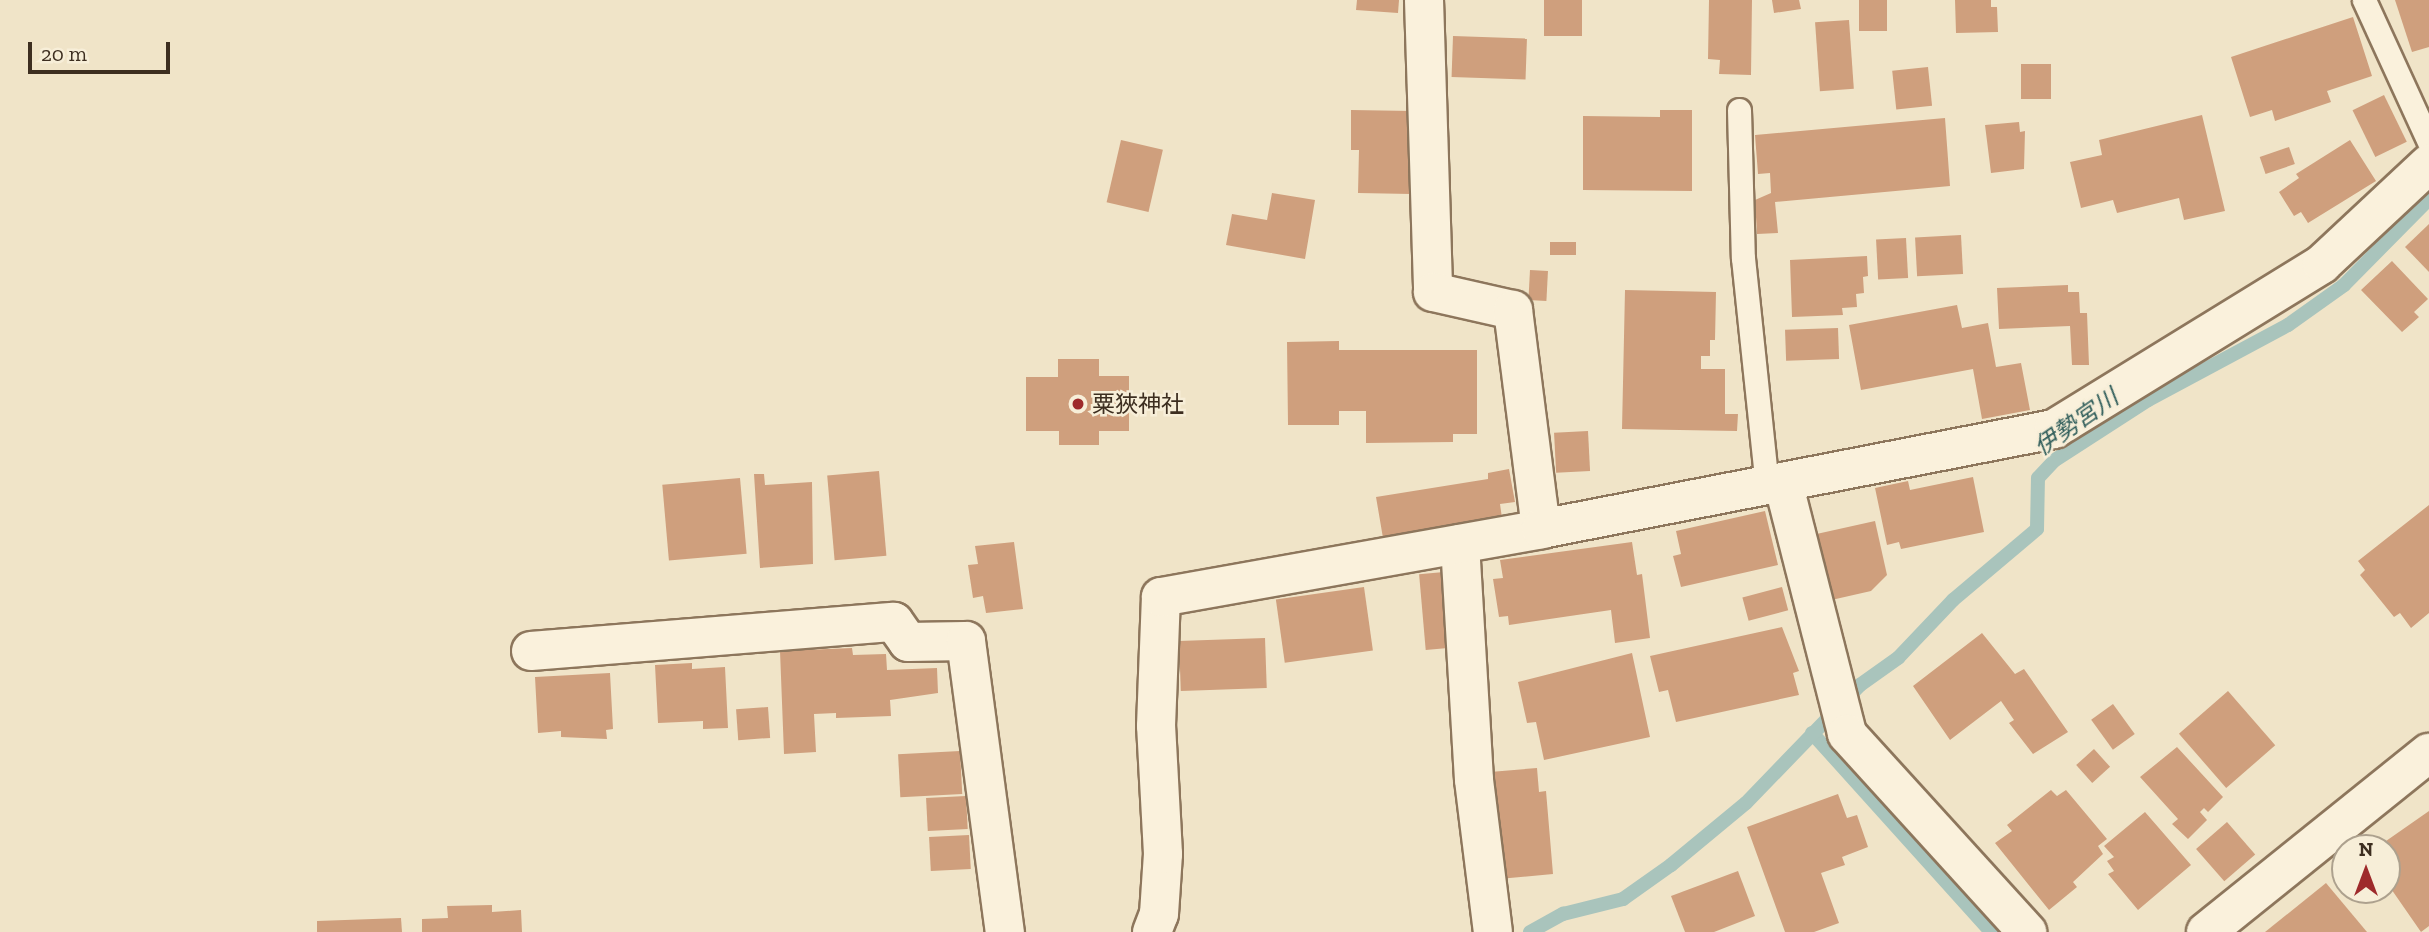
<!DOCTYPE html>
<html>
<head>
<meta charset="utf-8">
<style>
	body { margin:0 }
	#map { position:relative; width:2429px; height:932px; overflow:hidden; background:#f0e4c8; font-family:"Zilla Slab","Noto Sans JP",serif }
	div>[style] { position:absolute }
	.stream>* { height:14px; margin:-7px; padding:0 7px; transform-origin:7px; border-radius:7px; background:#a9c4bc }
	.building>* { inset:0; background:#cf9f7d; transform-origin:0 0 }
	.roads { filter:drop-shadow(2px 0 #8d765c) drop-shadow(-2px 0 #8d765c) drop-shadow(0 2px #8d765c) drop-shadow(0 -2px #8d765c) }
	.service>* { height:23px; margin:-11.5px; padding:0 11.5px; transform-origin:11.5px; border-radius:11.5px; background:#faf1dc }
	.minor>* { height:38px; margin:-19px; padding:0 19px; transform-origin:19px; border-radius:19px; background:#faf1dc }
	.dots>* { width:19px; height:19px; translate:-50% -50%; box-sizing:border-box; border:4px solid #f7eed8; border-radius:50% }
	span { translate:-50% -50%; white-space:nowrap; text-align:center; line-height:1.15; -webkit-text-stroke:5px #f7eed8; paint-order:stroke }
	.poi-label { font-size:23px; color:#3d2e20 }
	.left { translate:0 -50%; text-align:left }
	.water-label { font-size:24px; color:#2f5d5a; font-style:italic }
	.north { position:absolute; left:2331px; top:834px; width:70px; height:70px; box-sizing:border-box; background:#f7eed8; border:2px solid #ada18e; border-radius:50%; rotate:0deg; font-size:19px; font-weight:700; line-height:28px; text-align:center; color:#3d2e20 }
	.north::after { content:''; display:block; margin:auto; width:24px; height:32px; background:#9e2a2b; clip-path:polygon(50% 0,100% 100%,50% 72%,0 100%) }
	.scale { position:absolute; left:28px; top:42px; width:142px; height:32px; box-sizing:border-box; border:4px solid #3d2e20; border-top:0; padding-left:9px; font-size:21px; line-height:24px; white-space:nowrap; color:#3d2e20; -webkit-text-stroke:5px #f7eed8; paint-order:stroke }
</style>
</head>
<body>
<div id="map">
	<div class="stream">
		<div style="left:1812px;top:733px;width:268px;rotate:48deg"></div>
		<div style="left:1530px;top:932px;width:38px;rotate:-29deg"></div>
		<div style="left:1563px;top:914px;width:62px;rotate:-14deg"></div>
		<div style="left:1623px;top:899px;width:59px;rotate:-35.3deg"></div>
		<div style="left:1671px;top:865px;width:97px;rotate:-39.6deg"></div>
		<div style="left:1746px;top:803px;width:164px;rotate:-46deg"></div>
		<div style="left:1860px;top:685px;width:47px;rotate:-35.4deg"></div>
		<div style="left:1898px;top:658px;width:80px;rotate:-46.5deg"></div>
		<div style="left:1953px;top:600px;width:110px;rotate:-40.2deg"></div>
		<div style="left:2037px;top:529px;width:51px;rotate:-88.9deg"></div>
		<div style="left:2038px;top:478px;width:25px;rotate:-47deg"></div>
		<div style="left:2055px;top:460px;width:111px;rotate:-32.8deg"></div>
		<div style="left:2148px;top:400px;width:159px;rotate:-28.2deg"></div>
		<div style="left:2288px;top:325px;width:69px;rotate:-35.5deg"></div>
		<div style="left:2344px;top:285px;width:121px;rotate:-45.3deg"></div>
	</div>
	<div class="building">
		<div style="clip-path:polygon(1357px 0,1399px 0,1398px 13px,1356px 10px)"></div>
		<div style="left:1544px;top:0;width:38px;height:36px"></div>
		<div style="clip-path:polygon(1709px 0,1752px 0,1751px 75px,1719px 74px,1720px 60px,1708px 59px)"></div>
		<div style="clip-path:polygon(1772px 0,1799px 0,1801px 9px,1774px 13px)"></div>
		<div style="left:1859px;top:0;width:28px;height:31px"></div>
		<div style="clip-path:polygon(1955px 0,1991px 0,1991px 7px,1997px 7px,1998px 32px,1956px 33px)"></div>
		<div style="clip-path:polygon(2395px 0,2429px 0,2429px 47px,2412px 52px)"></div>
		<div style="clip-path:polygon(2353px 17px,2372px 76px,2327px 91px,2331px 102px,2275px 121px,2272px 110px,2250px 117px,2231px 57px)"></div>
		<div style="left:1849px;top:20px;width:69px;height:34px;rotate:86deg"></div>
		<div style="left:1453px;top:36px;width:74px;height:41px;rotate:2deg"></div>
		<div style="left:2021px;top:64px;width:30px;height:35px"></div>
		<div style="left:1928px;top:67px;width:39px;height:36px;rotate:84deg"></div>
		<div style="left:2384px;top:95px;width:52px;height:35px;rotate:64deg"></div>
		<div style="clip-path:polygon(1351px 110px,1412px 111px,1411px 194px,1358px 193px,1359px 150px,1351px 150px)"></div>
		<div style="clip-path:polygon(1660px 110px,1692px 110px,1692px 191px,1583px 190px,1583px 116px,1660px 117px)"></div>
		<div style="clip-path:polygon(2202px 115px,2225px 211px,2184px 220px,2179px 198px,2117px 213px,2113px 200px,2081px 208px,2070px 162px,2102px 155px,2099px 140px)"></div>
		<div style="clip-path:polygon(1945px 118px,1950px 186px,1775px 202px,1778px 233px,1757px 234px,1755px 200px,1771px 193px,1770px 173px,1758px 174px,1755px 135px)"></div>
		<div style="clip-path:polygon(2019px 122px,2020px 132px,2025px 131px,2024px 169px,1991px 173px,1985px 125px)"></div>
		<div style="left:1121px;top:140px;width:43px;height:64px;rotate:13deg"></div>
		<div style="clip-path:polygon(2350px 140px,2376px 181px,2308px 223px,2301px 212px,2294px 216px,2279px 192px,2299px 178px,2296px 174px)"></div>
		<div style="left:2289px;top:147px;width:18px;height:31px;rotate:71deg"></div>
		<div style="clip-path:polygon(1272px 193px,1315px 200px,1305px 259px,1226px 245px,1232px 214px,1267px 220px)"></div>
		<div style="clip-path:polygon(2429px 224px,2429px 272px,2405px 247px)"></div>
		<div style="left:1961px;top:235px;width:39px;height:46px;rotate:87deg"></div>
		<div style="left:1906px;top:238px;width:40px;height:30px;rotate:87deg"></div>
		<div style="left:1576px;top:242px;width:13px;height:26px;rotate:90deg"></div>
		<div style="clip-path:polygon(1867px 256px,1868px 276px,1863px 277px,1864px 293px,1856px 294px,1857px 307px,1842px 308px,1843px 315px,1792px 317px,1790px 260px)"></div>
		<div style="clip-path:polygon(2392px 261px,2428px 299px,2414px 312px,2419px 317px,2402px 332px,2361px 290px)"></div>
		<div style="left:1530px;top:270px;width:18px;height:30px;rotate:3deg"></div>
		<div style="clip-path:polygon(2068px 285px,2068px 292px,2079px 292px,2080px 313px,2087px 313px,2089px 365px,2072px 365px,2070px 326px,1999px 329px,1997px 288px)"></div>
		<div style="clip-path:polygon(1625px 290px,1716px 292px,1715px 340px,1710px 340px,1710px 356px,1701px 356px,1701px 369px,1725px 369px,1725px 414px,1738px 414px,1737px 431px,1622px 429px)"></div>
		<div style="clip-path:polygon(1957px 305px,1962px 328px,1988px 323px,1996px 367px,2021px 363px,2030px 410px,1982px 419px,1973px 369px,1861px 390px,1849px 325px)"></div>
		<div style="left:1838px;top:328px;width:31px;height:53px;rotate:88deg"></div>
		<div style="clip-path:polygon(1339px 341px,1339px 350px,1477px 350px,1477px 434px,1453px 434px,1453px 442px,1366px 443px,1366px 411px,1339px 411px,1339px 425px,1288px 425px,1287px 342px)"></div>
		<div style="clip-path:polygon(1058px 359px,1099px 359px,1099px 376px,1129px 376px,1129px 431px,1099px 431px,1099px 445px,1059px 445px,1059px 431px,1026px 431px,1026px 377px,1058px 377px)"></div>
		<div style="left:1588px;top:431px;width:40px;height:34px;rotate:87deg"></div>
		<div style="clip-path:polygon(1509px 469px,1515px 502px,1500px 504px,1502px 518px,1383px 538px,1376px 497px,1488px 479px,1488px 473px)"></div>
		<div style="left:879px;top:471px;width:85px;height:52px;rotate:85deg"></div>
		<div style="clip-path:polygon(754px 474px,764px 474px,765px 485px,812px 482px,813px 564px,760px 568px)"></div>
		<div style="clip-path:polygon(1973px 477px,1984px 532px,1901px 549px,1899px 542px,1887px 545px,1875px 488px,1908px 481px,1910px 490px)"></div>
		<div style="left:740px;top:478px;width:76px;height:78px;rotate:85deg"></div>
		<div style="clip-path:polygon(2429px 505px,2429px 613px,2411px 628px,2400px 613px,2394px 617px,2360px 575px,2365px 570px,2358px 561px)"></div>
		<div style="clip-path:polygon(1765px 511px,1778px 565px,1681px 587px,1673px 556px,1681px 554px,1676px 531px)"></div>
		<div style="clip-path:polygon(1875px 521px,1887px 575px,1871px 591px,1827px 601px,1812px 535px)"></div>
		<div style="clip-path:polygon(1014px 542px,1023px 609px,986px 613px,983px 596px,973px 598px,968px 565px,978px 564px,975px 546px)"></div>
		<div style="clip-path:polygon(1632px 542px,1637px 575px,1642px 574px,1650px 638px,1615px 643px,1611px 610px,1509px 625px,1508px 616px,1499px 617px,1493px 579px,1503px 578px,1500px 560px)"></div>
		<div style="left:1444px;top:572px;width:76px;height:25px;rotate:85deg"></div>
		<div style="left:1364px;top:587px;width:64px;height:89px;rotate:82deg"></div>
		<div style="left:1782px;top:587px;width:24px;height:41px;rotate:75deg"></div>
		<div style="clip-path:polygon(1782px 627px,1799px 671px,1793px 673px,1799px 695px,1676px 722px,1668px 690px,1659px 692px,1650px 656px)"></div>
		<div style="clip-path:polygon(1982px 633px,2015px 674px,2024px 669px,2068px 732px,2033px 754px,2009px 723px,2014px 720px,2001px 701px,1950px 740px,1913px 686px)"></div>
		<div style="left:1265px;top:638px;width:50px;height:86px;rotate:88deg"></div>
		<div style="clip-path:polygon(852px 648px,853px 655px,886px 654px,887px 670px,937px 668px,938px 693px,890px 700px,891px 716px,836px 718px,836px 713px,814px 714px,816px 752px,784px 754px,780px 651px)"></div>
		<div style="clip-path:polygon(1632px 653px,1650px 737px,1544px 760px,1536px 722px,1527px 723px,1518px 682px)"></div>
		<div style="clip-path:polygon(692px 663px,692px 669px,725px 667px,728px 728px,703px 729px,703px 721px,658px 723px,655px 665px)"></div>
		<div style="clip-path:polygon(610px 673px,613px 729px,606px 730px,607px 739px,561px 737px,561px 731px,538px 733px,535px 677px)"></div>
		<div style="left:2228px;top:691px;width:72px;height:65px;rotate:49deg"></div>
		<div style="left:2113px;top:704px;width:37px;height:27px;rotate:54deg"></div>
		<div style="left:768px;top:707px;width:31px;height:32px;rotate:86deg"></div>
		<div style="clip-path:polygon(2177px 747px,2223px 797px,2208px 812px,2204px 808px,2200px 812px,2207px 820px,2188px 839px,2172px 824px,2178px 819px,2140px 777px)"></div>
		<div style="left:2094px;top:749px;width:24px;height:24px;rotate:48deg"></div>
		<div style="left:960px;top:751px;width:43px;height:62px;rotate:87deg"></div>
		<div style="clip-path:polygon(1537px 768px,1539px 792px,1546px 791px,1553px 874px,1499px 879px,1490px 772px)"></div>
		<div style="clip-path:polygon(2051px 790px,2057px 796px,2066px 790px,2107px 839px,2098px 846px,2103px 854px,2073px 882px,2077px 887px,2049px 910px,1995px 843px,2012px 831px,2007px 825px)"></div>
		<div style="clip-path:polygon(1838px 794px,1847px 818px,1857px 815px,1868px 847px,1842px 857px,1845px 865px,1821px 873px,1839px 923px,1814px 932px,1785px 932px,1747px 827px)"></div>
		<div style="left:966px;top:796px;width:33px;height:40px;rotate:87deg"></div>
		<div style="clip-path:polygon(2429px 811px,2429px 926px,2421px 932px,2387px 883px,2387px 848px,2376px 848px)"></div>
		<div style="clip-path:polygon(2145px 812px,2191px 865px,2138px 910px,2108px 874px,2114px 871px,2107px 861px,2114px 857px,2104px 846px)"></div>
		<div style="left:2227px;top:822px;width:43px;height:41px;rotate:49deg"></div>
		<div style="left:969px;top:835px;width:34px;height:40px;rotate:87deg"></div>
		<div style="clip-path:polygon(1738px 871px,1755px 916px,1714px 932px,1685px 932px,1671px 896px)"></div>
		<div style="clip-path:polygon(2326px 883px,2367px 932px,2265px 932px)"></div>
		<div style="clip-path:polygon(492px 905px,492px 912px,521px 910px,522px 932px,422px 932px,422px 919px,448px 918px,447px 906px)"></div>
		<div style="clip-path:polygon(401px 918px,402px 932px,317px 932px,317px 921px)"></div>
	</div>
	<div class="roads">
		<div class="service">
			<div style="left:2364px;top:0;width:156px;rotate:65.4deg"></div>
			<div style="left:1739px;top:110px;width:148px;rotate:88.5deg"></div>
			<div style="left:1743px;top:258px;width:228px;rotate:84deg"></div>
		</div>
		<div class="minor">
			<div style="left:1424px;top:0;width:292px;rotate:88.2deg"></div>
			<div style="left:1433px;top:292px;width:82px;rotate:12.7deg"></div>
			<div style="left:1513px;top:310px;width:221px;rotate:82.7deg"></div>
			<div style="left:1783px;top:482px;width:260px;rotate:75.7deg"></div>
			<div style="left:1847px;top:734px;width:268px;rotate:47.7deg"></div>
			<div style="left:1460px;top:544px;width:236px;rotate:86.6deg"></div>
			<div style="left:1474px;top:780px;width:153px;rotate:82.9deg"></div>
			<div style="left:531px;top:651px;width:364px;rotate:-4.6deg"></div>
			<div style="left:894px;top:622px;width:24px;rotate:55deg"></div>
			<div style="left:908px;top:642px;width:58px;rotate:-1deg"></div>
			<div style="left:966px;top:641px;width:294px;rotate:82.4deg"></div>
			<div style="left:1152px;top:932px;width:19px;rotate:-69deg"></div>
			<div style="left:1159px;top:914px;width:60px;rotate:-86.2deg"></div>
			<div style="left:1163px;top:854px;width:128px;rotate:-93.1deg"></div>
			<div style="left:1156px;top:726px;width:129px;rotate:-87.8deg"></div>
			<div style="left:1161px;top:597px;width:386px;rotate:-10.1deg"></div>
			<div style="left:1541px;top:529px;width:523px;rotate:-11.03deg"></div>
			<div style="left:2054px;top:429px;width:315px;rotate:-31.6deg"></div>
			<div style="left:2322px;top:264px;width:146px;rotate:-43.1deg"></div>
			<div style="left:2206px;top:932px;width:286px;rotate:-38.8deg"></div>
		</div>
	</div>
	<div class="dots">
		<div style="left:1078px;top:404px;background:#9e2a2b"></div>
	</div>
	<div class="poi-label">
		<span class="left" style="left:1092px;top:404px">粟狹神社</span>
	</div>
	<div class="water-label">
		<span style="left:2076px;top:422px;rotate:-35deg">伊勢宮川</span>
	</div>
	<div class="north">N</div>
	<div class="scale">20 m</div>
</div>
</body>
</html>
